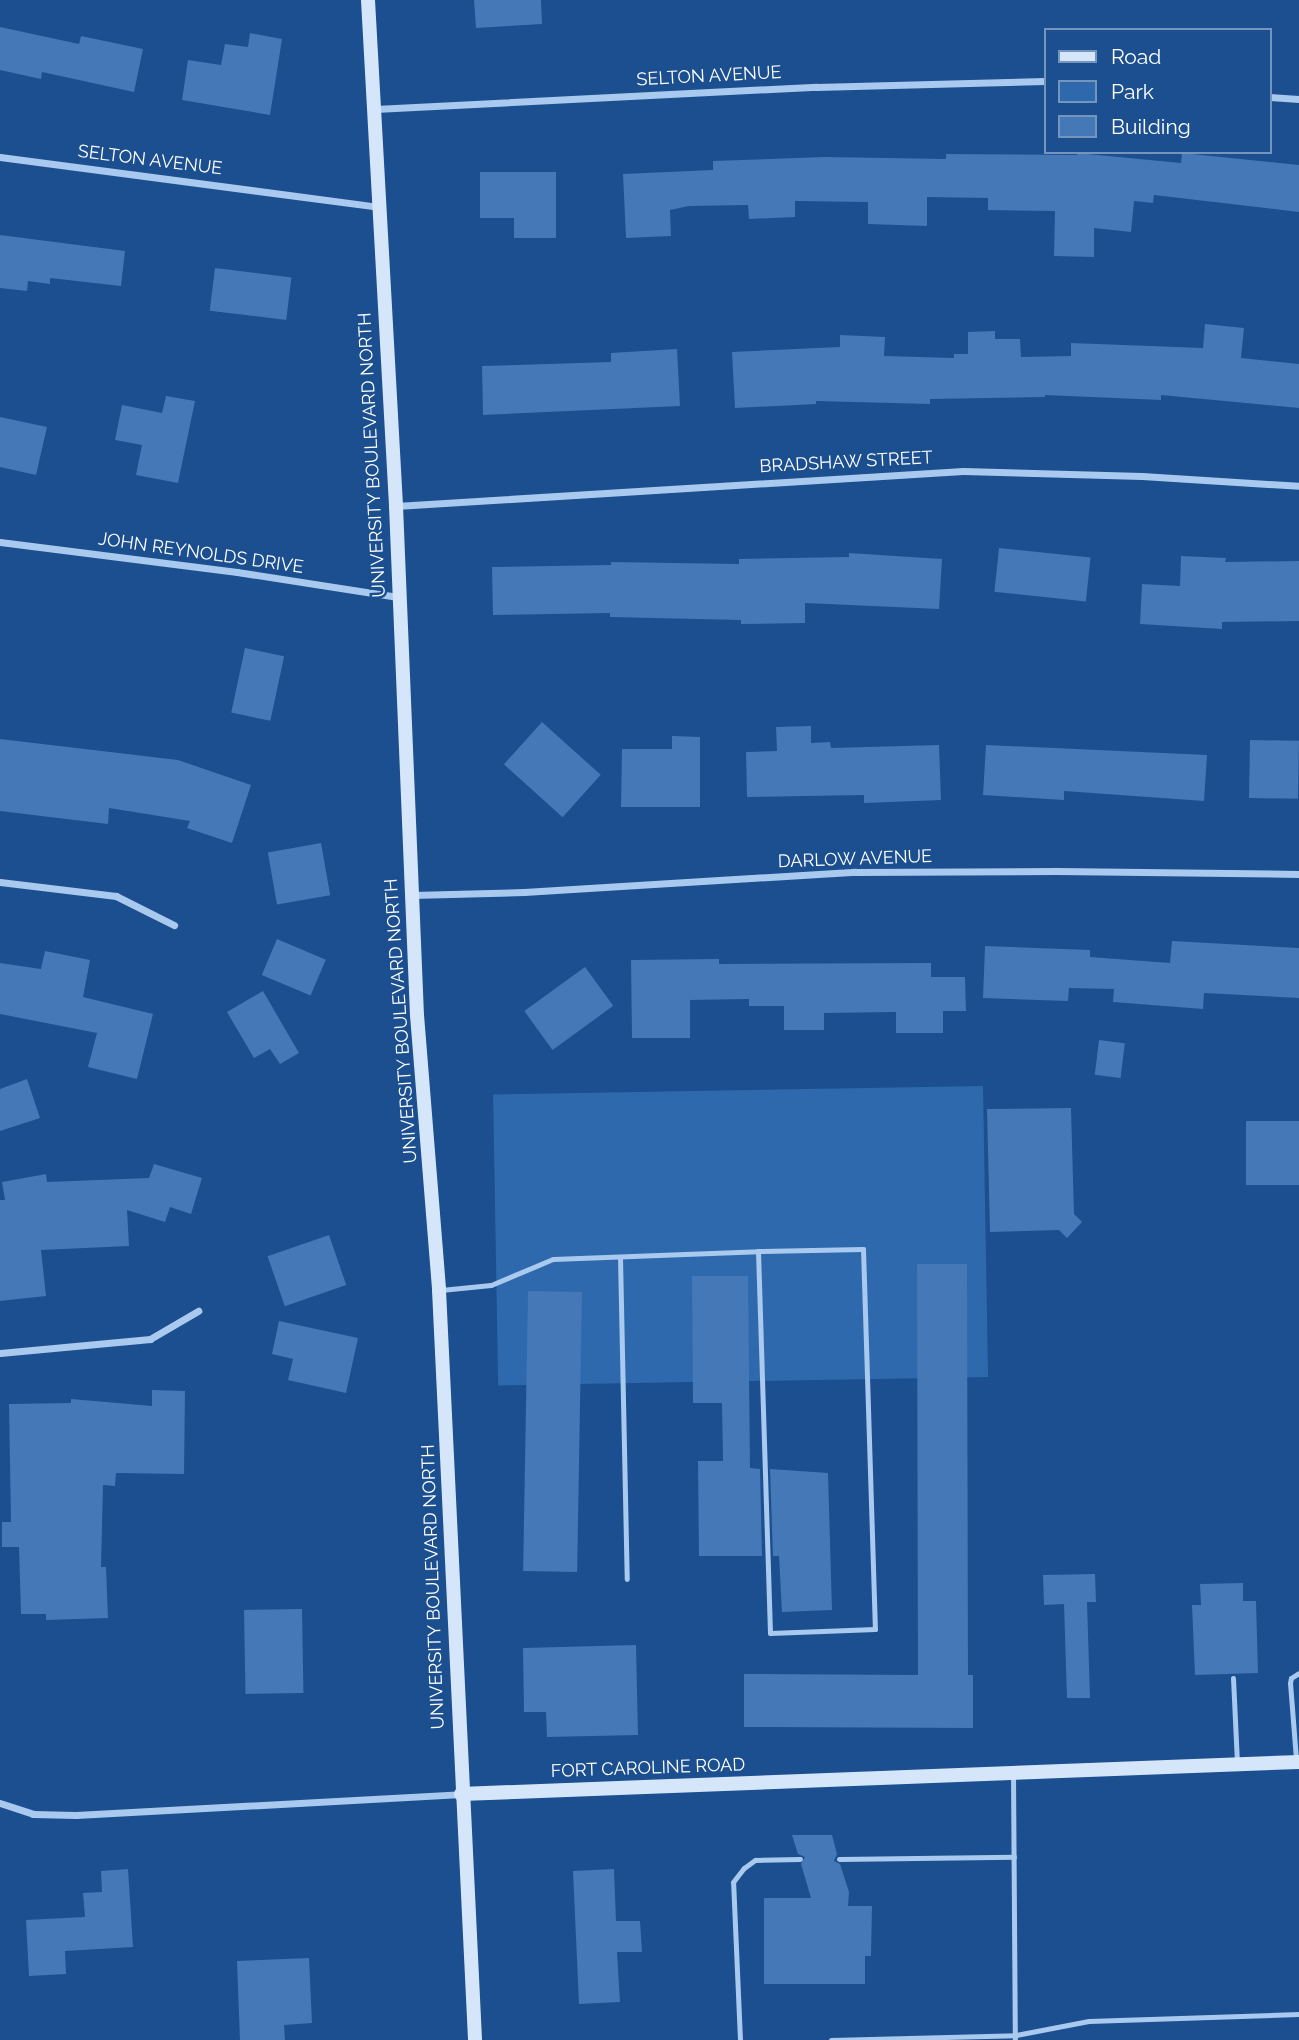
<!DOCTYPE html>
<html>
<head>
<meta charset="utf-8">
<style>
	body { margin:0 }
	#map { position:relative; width:1299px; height:2040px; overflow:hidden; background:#1b4f8f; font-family:Raleway,sans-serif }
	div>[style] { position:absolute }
	.green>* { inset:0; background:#2e69ad; transform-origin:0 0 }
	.building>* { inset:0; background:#4478b7; transform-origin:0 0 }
	.lane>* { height:5px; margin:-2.5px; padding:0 2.5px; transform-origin:2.5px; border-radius:2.5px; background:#a9c9ee }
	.street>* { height:7px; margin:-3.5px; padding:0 3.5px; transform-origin:3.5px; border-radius:3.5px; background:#a9c9ee }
	.secondary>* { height:14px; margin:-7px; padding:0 7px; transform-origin:7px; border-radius:7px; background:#d6e6fa }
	span { translate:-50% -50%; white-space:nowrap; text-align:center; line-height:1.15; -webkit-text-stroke:5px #1b4f8f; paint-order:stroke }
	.street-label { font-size:18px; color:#fff }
	.legend { position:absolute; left:1044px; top:28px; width:228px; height:126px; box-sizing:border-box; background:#1b4f8f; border:2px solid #7695bc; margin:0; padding:9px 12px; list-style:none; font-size:21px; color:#fff }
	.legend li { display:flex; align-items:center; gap:14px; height:35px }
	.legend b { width:35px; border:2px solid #7695bc }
</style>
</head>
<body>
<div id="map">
	<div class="green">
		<div style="left:983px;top:1086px;width:291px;height:490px;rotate:89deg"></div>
	</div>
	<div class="building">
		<div style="clip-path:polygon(474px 0,541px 0,542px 24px,476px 28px)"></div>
		<div style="clip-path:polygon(0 27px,79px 44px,81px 36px,143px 49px,134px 92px,42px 72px,41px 79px,0 70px)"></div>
		<div style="clip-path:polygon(250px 33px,282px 39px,270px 115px,182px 100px,188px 60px,221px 65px,225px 44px,248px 47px)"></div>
		<div style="clip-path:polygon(1077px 153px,1181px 163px,1182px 153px,1299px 165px,1299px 212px,1154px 195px,1153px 203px,1134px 201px,1131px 232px,1094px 228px,1094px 257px,1054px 256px,1055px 211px,988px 210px,988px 198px,927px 197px,927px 226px,868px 224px,868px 202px,795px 201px,795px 217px,749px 219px,748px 205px,689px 206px,670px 210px,671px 236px,626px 238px,623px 174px,713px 170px,713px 161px,824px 157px,946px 159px,946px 154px,1077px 155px)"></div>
		<div style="clip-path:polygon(480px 172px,556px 172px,556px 238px,514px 238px,514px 218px,480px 218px)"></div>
		<div style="clip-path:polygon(0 235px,125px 251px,121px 286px,50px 278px,50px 284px,28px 281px,27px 291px,0 288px)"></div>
		<div style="left:215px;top:268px;width:77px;height:43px;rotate:7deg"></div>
		<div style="clip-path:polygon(1205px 324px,1244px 328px,1241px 358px,1299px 364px,1299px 408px,1161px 395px,1161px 400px,1045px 395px,1045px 397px,930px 399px,930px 404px,816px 401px,816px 404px,735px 408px,732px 352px,840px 347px,840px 335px,885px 337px,884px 356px,954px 358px,954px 354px,968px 354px,968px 332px,995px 331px,995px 339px,1020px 339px,1021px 357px,1071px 356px,1071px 343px,1203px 348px)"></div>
		<div style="clip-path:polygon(677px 349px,680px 406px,483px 415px,482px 366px,611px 362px,611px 353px)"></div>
		<div style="clip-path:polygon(166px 396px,195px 401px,178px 483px,136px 475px,142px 445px,115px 440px,122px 405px,162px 413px)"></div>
		<div style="clip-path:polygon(0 417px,47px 427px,36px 475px,0 467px)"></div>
		<div style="left:999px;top:548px;width:92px;height:44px;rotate:6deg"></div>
		<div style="clip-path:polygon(849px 553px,942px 559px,939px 609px,805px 603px,805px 623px,741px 624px,741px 620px,610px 617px,610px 613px,493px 615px,492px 567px,611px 565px,611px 562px,739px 564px,739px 559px,849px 557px)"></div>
		<div style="clip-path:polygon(1181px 556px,1226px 558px,1225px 562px,1299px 561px,1299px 621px,1222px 622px,1222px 629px,1140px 624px,1142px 584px,1180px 586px)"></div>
		<div style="left:245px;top:648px;width:40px;height:66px;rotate:12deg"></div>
		<div style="left:542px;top:722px;width:79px;height:57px;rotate:42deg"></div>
		<div style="clip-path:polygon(811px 726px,811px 743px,830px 742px,831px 748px,939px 745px,941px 800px,864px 803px,864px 795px,747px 797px,746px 752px,777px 751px,776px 727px)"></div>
		<div style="clip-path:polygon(672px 736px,700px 737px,700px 807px,621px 807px,622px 749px,672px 749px)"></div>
		<div style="clip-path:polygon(0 739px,178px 760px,251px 785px,232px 843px,187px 828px,190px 821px,109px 808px,108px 824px,0 811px)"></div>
		<div style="left:1250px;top:740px;width:49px;height:58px;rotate:1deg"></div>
		<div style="clip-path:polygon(986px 745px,1207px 755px,1204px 801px,1064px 791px,1064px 800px,983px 795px)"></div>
		<div style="left:321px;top:843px;width:53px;height:54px;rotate:80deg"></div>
		<div style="left:277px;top:939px;width:53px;height:39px;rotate:23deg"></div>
		<div style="clip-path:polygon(1172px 941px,1299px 948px,1299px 998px,1204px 993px,1203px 1009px,1113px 1002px,1114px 989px,1069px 988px,1068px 1001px,983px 998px,985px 946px,1090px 950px,1090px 957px,1170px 963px)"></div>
		<div style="clip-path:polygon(45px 951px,90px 960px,83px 997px,153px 1014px,137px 1079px,88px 1067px,97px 1033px,0 1014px,0 963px,41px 969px)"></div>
		<div style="clip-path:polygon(719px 959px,719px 964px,931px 963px,931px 977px,965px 977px,966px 1011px,943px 1011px,943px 1033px,896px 1033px,896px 1012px,824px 1013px,824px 1030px,784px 1030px,784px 1006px,749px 1006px,749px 999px,690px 1000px,690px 1038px,632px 1038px,631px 960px)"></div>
		<div style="left:585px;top:967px;width:48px;height:75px;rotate:54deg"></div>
		<div style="clip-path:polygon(263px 991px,299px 1053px,280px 1064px,270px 1049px,254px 1058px,227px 1012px)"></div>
		<div style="left:1099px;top:1040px;width:26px;height:35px;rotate:7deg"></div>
		<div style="clip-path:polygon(27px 1079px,40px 1118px,0 1131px,0 1089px)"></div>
		<div style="clip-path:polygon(1071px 1108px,1074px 1214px,1082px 1222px,1067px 1238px,1059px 1230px,990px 1232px,987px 1109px)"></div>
		<div style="left:1299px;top:1121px;width:64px;height:53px;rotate:90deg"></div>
		<div style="clip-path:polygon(154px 1164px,202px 1178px,191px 1214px,170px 1207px,165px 1222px,127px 1210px,129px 1246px,41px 1250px,46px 1296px,0 1301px,0 1200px,5px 1200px,2px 1182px,46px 1174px,47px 1182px,149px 1178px)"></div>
		<div style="left:329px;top:1235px;width:53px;height:65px;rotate:71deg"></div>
		<div style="clip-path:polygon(917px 1264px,967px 1264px,968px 1675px,973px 1675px,973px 1728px,744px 1727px,744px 1674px,918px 1675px)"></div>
		<div style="clip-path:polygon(692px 1276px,748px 1276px,750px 1468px,760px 1469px,762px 1556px,699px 1556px,698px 1461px,723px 1461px,722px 1403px,693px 1403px)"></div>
		<div style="left:528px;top:1291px;width:54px;height:280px;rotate:1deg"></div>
		<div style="clip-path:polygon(279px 1321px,358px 1338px,346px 1393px,288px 1380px,293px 1359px,272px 1354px)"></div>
		<div style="clip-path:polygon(152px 1390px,185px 1391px,184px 1474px,116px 1473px,115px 1486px,103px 1485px,101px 1567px,106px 1567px,108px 1618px,46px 1620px,46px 1614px,21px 1614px,19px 1547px,2px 1547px,2px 1522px,11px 1522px,9px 1404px,71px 1403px,71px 1399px,152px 1406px)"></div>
		<div style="clip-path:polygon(770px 1469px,828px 1473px,832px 1610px,782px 1612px,779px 1556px,773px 1556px)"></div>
		<div style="clip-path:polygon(1095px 1574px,1096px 1602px,1087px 1602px,1090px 1698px,1067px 1698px,1064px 1604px,1044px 1605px,1043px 1575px)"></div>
		<div style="clip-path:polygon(1243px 1583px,1243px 1601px,1256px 1601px,1258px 1673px,1195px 1675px,1192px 1605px,1201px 1605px,1200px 1584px)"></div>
		<div style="left:302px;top:1609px;width:84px;height:58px;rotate:89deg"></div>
		<div style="clip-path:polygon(636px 1645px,638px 1735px,547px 1737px,546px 1712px,524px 1712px,523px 1648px)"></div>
		<div style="clip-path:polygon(792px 1835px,832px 1835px,837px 1854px,834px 1861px,840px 1864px,849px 1892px,848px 1906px,872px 1906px,871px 1956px,865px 1956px,865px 1984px,764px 1984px,764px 1898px,811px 1898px,801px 1864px,805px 1857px,798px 1854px)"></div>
		<div style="clip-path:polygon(128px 1869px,133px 1947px,65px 1951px,66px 1974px,29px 1976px,26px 1920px,85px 1917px,83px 1893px,102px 1892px,101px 1871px)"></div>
		<div style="clip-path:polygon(614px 1869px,616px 1921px,640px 1921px,642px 1952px,617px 1952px,620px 2002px,579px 2004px,573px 1871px)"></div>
		<div style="clip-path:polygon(309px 1958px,312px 2023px,284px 2025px,285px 2040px,240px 2040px,237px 1961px)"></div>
	</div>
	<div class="lane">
		<div style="left:863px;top:1249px;width:380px;rotate:88.2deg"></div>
		<div style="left:875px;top:1629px;width:105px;rotate:177.8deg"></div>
		<div style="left:770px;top:1633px;width:382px;rotate:-91.8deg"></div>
		<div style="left:758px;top:1251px;width:105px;rotate:-1.1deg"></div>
		<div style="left:620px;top:1257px;width:322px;rotate:88.8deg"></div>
		<div style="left:441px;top:1290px;width:50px;rotate:-5.7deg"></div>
		<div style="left:491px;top:1285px;width:67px;rotate:-22.8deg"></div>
		<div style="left:553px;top:1259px;width:205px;rotate:-2.2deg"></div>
		<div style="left:1233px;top:1678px;width:86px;rotate:87.3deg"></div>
		<div style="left:1296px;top:1759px;width:76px;rotate:-94.5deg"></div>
		<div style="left:1290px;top:1683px;width:5px;rotate:-79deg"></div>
		<div style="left:1291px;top:1678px;width:9px;rotate:-32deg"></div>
		<div style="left:1013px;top:1774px;width:266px;rotate:89.6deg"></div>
		<div style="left:839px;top:1859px;width:175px;rotate:-0.7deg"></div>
		<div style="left:740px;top:2040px;width:158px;rotate:-92.5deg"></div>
		<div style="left:733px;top:1882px;width:18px;rotate:-52deg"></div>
		<div style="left:744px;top:1868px;width:14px;rotate:-36deg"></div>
		<div style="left:755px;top:1860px;width:45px;rotate:-1.3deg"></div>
		<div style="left:831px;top:2040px;width:185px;rotate:-1.5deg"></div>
		<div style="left:1016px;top:2035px;width:74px;rotate:-10.9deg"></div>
		<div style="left:1089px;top:2021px;width:210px;rotate:-1.9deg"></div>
	</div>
	<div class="street">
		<div style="left:1269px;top:97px;width:30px;rotate:4deg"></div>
		<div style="left:375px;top:109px;width:442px;rotate:-2.9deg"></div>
		<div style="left:816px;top:87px;width:229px;rotate:-1.5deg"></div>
		<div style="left:0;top:157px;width:382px;rotate:7.5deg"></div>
		<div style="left:396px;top:506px;width:568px;rotate:-3.53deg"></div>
		<div style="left:963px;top:471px;width:179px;rotate:1.6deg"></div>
		<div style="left:1142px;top:476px;width:157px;rotate:3.6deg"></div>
		<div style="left:0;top:542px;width:239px;rotate:7.2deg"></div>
		<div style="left:237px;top:572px;width:163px;rotate:8.8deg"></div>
		<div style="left:0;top:882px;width:117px;rotate:6.9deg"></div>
		<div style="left:116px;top:896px;width:65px;rotate:26.6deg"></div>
		<div style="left:412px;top:895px;width:112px;rotate:-1.5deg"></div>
		<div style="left:524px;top:892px;width:332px;rotate:-3.5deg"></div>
		<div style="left:855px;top:872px;width:202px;rotate:-0.3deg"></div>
		<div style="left:1057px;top:871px;width:242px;rotate:0.7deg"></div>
		<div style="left:0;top:1353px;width:151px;rotate:-5.3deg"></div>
		<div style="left:150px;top:1339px;width:56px;rotate:-30.3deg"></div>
		<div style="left:0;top:1803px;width:35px;rotate:18deg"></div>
		<div style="left:33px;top:1814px;width:43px;rotate:1.3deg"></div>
		<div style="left:76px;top:1815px;width:386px;rotate:-3.1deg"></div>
	</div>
	<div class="secondary">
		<div style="left:368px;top:0;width:507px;rotate:86.83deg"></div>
		<div style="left:396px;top:506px;width:509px;rotate:87.64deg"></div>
		<div style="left:417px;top:1015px;width:276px;rotate:85.4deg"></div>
		<div style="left:439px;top:1290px;width:751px;rotate:87.25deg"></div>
		<div style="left:461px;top:1794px;width:839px;rotate:-2.19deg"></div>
	</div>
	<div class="street-label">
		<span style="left:709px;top:76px;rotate:-3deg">SELTON AVENUE</span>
		<span style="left:150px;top:160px;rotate:7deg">SELTON AVENUE</span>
		<span style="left:372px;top:455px;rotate:-93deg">UNIVERSITY BOULEVARD NORTH</span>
		<span style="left:846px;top:462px;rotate:-3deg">BRADSHAW STREET</span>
		<span style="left:201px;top:553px;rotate:8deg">JOHN REYNOLDS DRIVE</span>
		<span style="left:855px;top:859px;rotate:-2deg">DARLOW AVENUE</span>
		<span style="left:401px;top:1021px;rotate:-94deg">UNIVERSITY BOULEVARD NORTH</span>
		<span style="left:433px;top:1587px;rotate:-92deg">UNIVERSITY BOULEVARD NORTH</span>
		<span style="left:648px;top:1768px;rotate:-2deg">FORT CAROLINE ROAD</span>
	</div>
	<ul class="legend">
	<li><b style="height:9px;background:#d6e6fa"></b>Road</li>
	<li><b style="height:19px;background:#2e69ad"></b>Park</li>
	<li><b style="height:19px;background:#4478b7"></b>Building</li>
	</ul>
</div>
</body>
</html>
